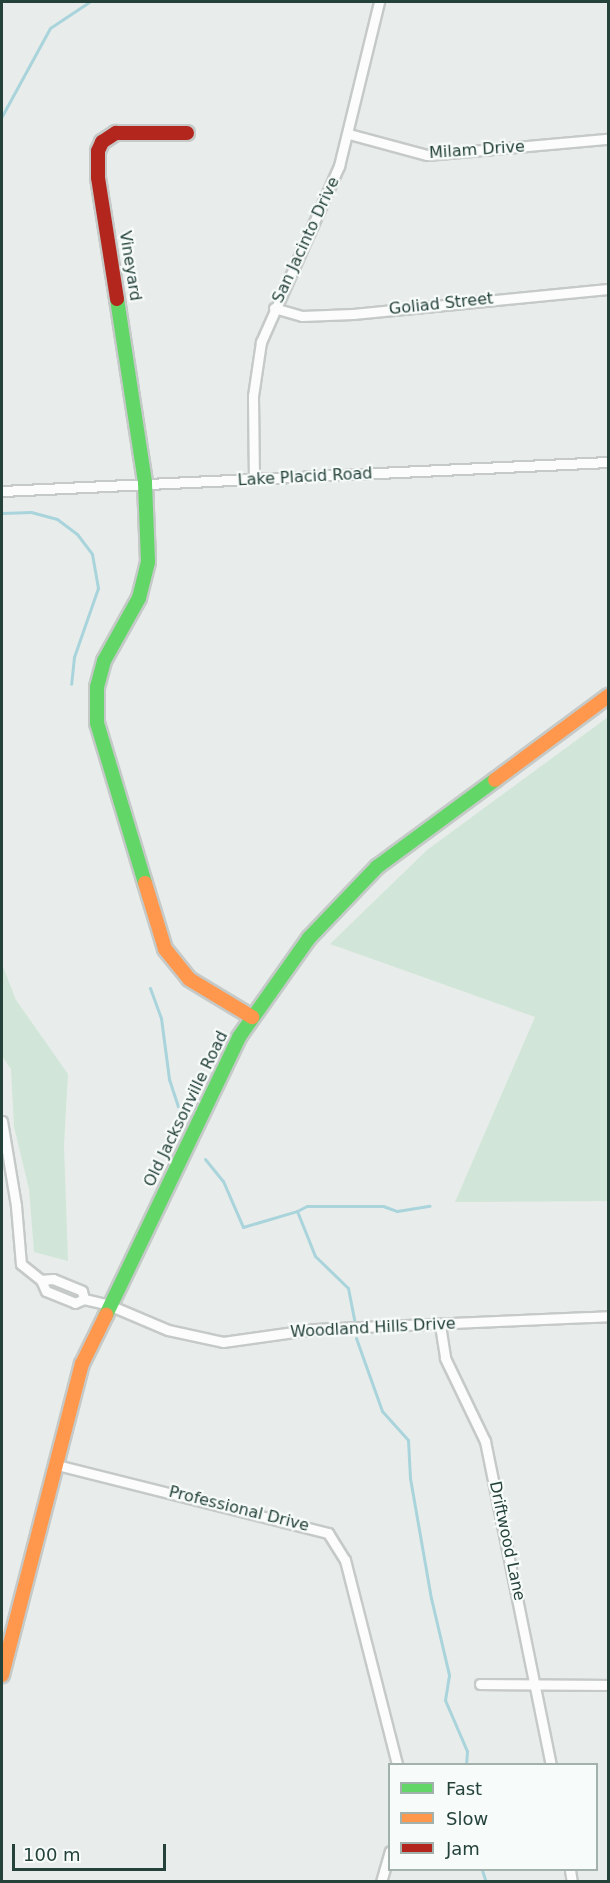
<!DOCTYPE html>
<html>
<head>
<meta charset="utf-8">
<style>
	body { margin:0 }
	#map { position:relative; width:610px; height:1883px; overflow:hidden; background:#e8edeb; font-family:"DejaVu Sans",sans-serif }
	div>[style] { position:absolute }
	.green>* { inset:0; background:#d1e6d8 }
	.stream>* { height:3px; margin:-1.5px; padding:0 1.5px; transform-origin:1.5px; border-radius:1.5px; background:#a9d4db }
	.roads { filter:drop-shadow(2px 0 #c5cac8) drop-shadow(-2px 0 #c5cac8) drop-shadow(0 2px #c5cac8) drop-shadow(0 -2px #c5cac8) }
	.street>* { height:9px; margin:-4.5px; padding:0 4.5px; transform-origin:4.5px; border-radius:4.5px; background:#fcfcfc }
	.fast>* { height:14px; margin:-7px; padding:0 7px; transform-origin:7px; border-radius:7px; background:#63d668 }
	.slow>* { height:14px; margin:-7px; padding:0 7px; transform-origin:7px; border-radius:7px; background:#ff974d }
	.jam>* { height:14px; margin:-7px; padding:0 7px; transform-origin:7px; border-radius:7px; background:#b3261e }
	span { translate:-50% -50%; white-space:nowrap; text-align:center; line-height:1.15; -webkit-text-stroke:4.5px #f7fbf9; paint-order:stroke }
	.street-label { font-size:16px; color:#24423a }
	.frame { position:absolute; inset:0; border:3px solid #24423a; pointer-events:none }
	.legend { position:absolute; left:388px; top:1763px; width:210px; height:108px; box-sizing:border-box; background:#f7fbf9; border:2px solid #a3b1ad; margin:0; padding:8px 10px; list-style:none; font-size:18px; color:#24423a }
	.legend li { display:flex; align-items:center; gap:12px; height:30px }
	.legend b { width:30px; border:2px solid #a3b1ad }
	.scale { position:absolute; left:12px; top:1844px; width:154px; height:27px; box-sizing:border-box; border:3px solid #24423a; border-top:0; padding-left:8px; font-size:18px; line-height:21px; white-space:nowrap; color:#24423a; -webkit-text-stroke:4px #f7fbf9; paint-order:stroke }
</style>
</head>
<body>
<div id="map">
	<div class="green">
		<div style="clip-path:polygon(608px 717px,608px 1201px,455px 1202px,535px 1017px,330px 944px,427px 850px)"></div>
		<div style="clip-path:polygon(2px 964px,16px 1000px,68px 1074px,64px 1145px,68px 1261px,34px 1252px,29px 1189px,14px 1127px,11px 1069px,2px 1056px)"></div>
	</div>
	<div class="stream">
		<div style="left:2px;top:116px;width:100px;rotate:-61.4deg"></div>
		<div style="left:50px;top:28px;width:47px;rotate:-33.7deg"></div>
		<div style="left:2px;top:513px;width:29px;rotate:-2deg"></div>
		<div style="left:31px;top:512px;width:27px;rotate:15deg"></div>
		<div style="left:57px;top:519px;width:25px;rotate:37deg"></div>
		<div style="left:77px;top:534px;width:25px;rotate:53deg"></div>
		<div style="left:92px;top:554px;width:35px;rotate:80deg"></div>
		<div style="left:98px;top:588px;width:73px;rotate:109.2deg"></div>
		<div style="left:74px;top:657px;width:27px;rotate:96deg"></div>
		<div style="left:150px;top:988px;width:32px;rotate:70deg"></div>
		<div style="left:161px;top:1018px;width:62px;rotate:82.5deg"></div>
		<div style="left:169px;top:1079px;width:29px;rotate:72deg"></div>
		<div style="left:205px;top:1159px;width:28px;rotate:51deg"></div>
		<div style="left:223px;top:1181px;width:50px;rotate:66.5deg"></div>
		<div style="left:243px;top:1227px;width:56px;rotate:-16.5deg"></div>
		<div style="left:297px;top:1211px;width:48px;rotate:68.2deg"></div>
		<div style="left:315px;top:1256px;width:46px;rotate:44.1deg"></div>
		<div style="left:348px;top:1288px;width:33px;rotate:79deg"></div>
		<div style="left:297px;top:1211px;width:11px;rotate:-27deg"></div>
		<div style="left:307px;top:1206px;width:76px"></div>
		<div style="left:383px;top:1206px;width:15px;rotate:20deg"></div>
		<div style="left:397px;top:1211px;width:33px;rotate:-9deg"></div>
		<div style="left:356px;top:1338px;width:77px;rotate:70.4deg"></div>
		<div style="left:382px;top:1411px;width:39px;rotate:48deg"></div>
		<div style="left:408px;top:1440px;width:38px;rotate:87deg"></div>
		<div style="left:410px;top:1478px;width:122px;rotate:80.1deg"></div>
		<div style="left:431px;top:1598px;width:79px;rotate:76.8deg"></div>
		<div style="left:449px;top:1675px;width:25px;rotate:99deg"></div>
		<div style="left:445px;top:1700px;width:56px;rotate:66.7deg"></div>
		<div style="left:467px;top:1751px;width:13px;rotate:94deg"></div>
		<div style="left:482px;top:1870px;width:13px;rotate:72deg"></div>
	</div>
	<div class="roads">
		<div class="street">
			<div style="left:349px;top:134px;width:81px;rotate:15.1deg"></div>
			<div style="left:427px;top:155px;width:182px;rotate:-5.1deg"></div>
			<div style="left:274px;top:308px;width:29px;rotate:16deg"></div>
			<div style="left:302px;top:316px;width:51px;rotate:-2.2deg"></div>
			<div style="left:353px;top:314px;width:256px;rotate:-5.6deg"></div>
			<div style="left:254px;top:480px;width:84px;rotate:-90.7deg"></div>
			<div style="left:253px;top:396px;width:55px;rotate:-81.6deg"></div>
			<div style="left:261px;top:342px;width:193px;rotate:-66.1deg"></div>
			<div style="left:339px;top:166px;width:169px;rotate:-76.3deg"></div>
			<div style="left:2px;top:491px;width:607px;rotate:-2.74deg"></div>
			<div style="left:2px;top:1121px;width:86px;rotate:80.6deg"></div>
			<div style="left:16px;top:1206px;width:58px;rotate:85.1deg"></div>
			<div style="left:21px;top:1264px;width:26px;rotate:39deg"></div>
			<div style="left:41px;top:1280px;width:12px;rotate:66deg"></div>
			<div style="left:46px;top:1291px;width:31px;rotate:22deg"></div>
			<div style="left:75px;top:1303px;width:10px;rotate:-24deg"></div>
			<div style="left:84px;top:1299px;width:26px;rotate:13deg"></div>
			<div style="left:109px;top:1305px;width:64px;rotate:23deg"></div>
			<div style="left:168px;top:1330px;width:56px;rotate:12.3deg"></div>
			<div style="left:223px;top:1342px;width:93px;rotate:-8deg"></div>
			<div style="left:315px;top:1329px;width:293px;rotate:-2.5deg"></div>
			<div style="left:41px;top:1280px;width:12px;rotate:-5deg"></div>
			<div style="left:53px;top:1279px;width:31px;rotate:22deg"></div>
			<div style="left:82px;top:1291px;width:8px;rotate:76deg"></div>
			<div style="left:440px;top:1325px;width:33px;rotate:81deg"></div>
			<div style="left:445px;top:1358px;width:92px;rotate:64.3deg"></div>
			<div style="left:485px;top:1441px;width:330px;rotate:78.5deg"></div>
			<div style="left:53px;top:1464px;width:284px;rotate:14.1deg"></div>
			<div style="left:328px;top:1533px;width:32px;rotate:58deg"></div>
			<div style="left:345px;top:1560px;width:211px;rotate:75.7deg"></div>
			<div style="left:480px;top:1684px;width:128px;rotate:0.4deg"></div>
			<div style="left:570px;top:1870px;width:12px;rotate:81deg"></div>
			<div style="left:381px;top:1882px;width:32px;rotate:-74deg"></div>
		</div>
		<div class="fast">
			<div style="left:117px;top:299px;width:186px;rotate:81.3deg"></div>
			<div style="left:145px;top:483px;width:79px;rotate:87.8deg"></div>
			<div style="left:148px;top:562px;width:37px;rotate:104deg"></div>
			<div style="left:139px;top:598px;width:72px;rotate:119.1deg"></div>
			<div style="left:104px;top:661px;width:27px;rotate:105deg"></div>
			<div style="left:97px;top:687px;width:36px;rotate:90deg"></div>
			<div style="left:97px;top:723px;width:167px;rotate:73.3deg"></div>
			<div style="left:106px;top:1315px;width:308px;rotate:-64.4deg"></div>
			<div style="left:239px;top:1037px;width:121px;rotate:-54.7deg"></div>
			<div style="left:309px;top:938px;width:98px;rotate:-46.2deg"></div>
			<div style="left:377px;top:867px;width:147px;rotate:-36.4deg"></div>
		</div>
		<div class="slow">
			<div style="left:495px;top:780px;width:141px;rotate:-36.6deg"></div>
			<div style="left:145px;top:883px;width:69px;rotate:73.1deg"></div>
			<div style="left:165px;top:949px;width:38px;rotate:51deg"></div>
			<div style="left:189px;top:979px;width:74px;rotate:31.1deg"></div>
			<div style="left:2px;top:1675px;width:321px;rotate:-75.6deg"></div>
			<div style="left:82px;top:1364px;width:55px;rotate:-63.9deg"></div>
		</div>
		<div class="jam">
			<div style="left:117px;top:299px;width:123px;rotate:-98.9deg"></div>
			<div style="left:98px;top:177px;width:26px;rotate:-90deg"></div>
			<div style="left:98px;top:151px;width:10px;rotate:-66deg"></div>
			<div style="left:102px;top:142px;width:17px;rotate:-33deg"></div>
			<div style="left:116px;top:133px;width:71px"></div>
		</div>
	</div>
	<div class="street-label">
		<span style="left:477px;top:150px;rotate:-4deg">Milam Drive</span>
		<span style="left:306px;top:240px;rotate:-65deg">San Jacinto Drive</span>
		<span style="left:130px;top:266px;rotate:81deg">Vineyard</span>
		<span style="left:441px;top:304px;rotate:-6deg">Goliad Street</span>
		<span style="left:305px;top:477px;rotate:-3deg">Lake Placid Road</span>
		<span style="left:186px;top:1109px;rotate:-64deg">Old Jacksonville Road</span>
		<span style="left:373px;top:1328px;rotate:-3deg">Woodland Hills Drive</span>
		<span style="left:239px;top:1509px;rotate:14deg">Professional Drive</span>
		<span style="left:507px;top:1541px;rotate:78deg">Driftwood Lane</span>
	</div>
	<div class="frame"></div>
	<ul class="legend">
	<li><b style="height:8px;background:#63d668"></b>Fast</li>
	<li><b style="height:8px;background:#ff974d"></b>Slow</li>
	<li><b style="height:8px;background:#b3261e"></b>Jam</li>
	</ul>
	<div class="scale">100 m</div>
</div>
</body>
</html>
